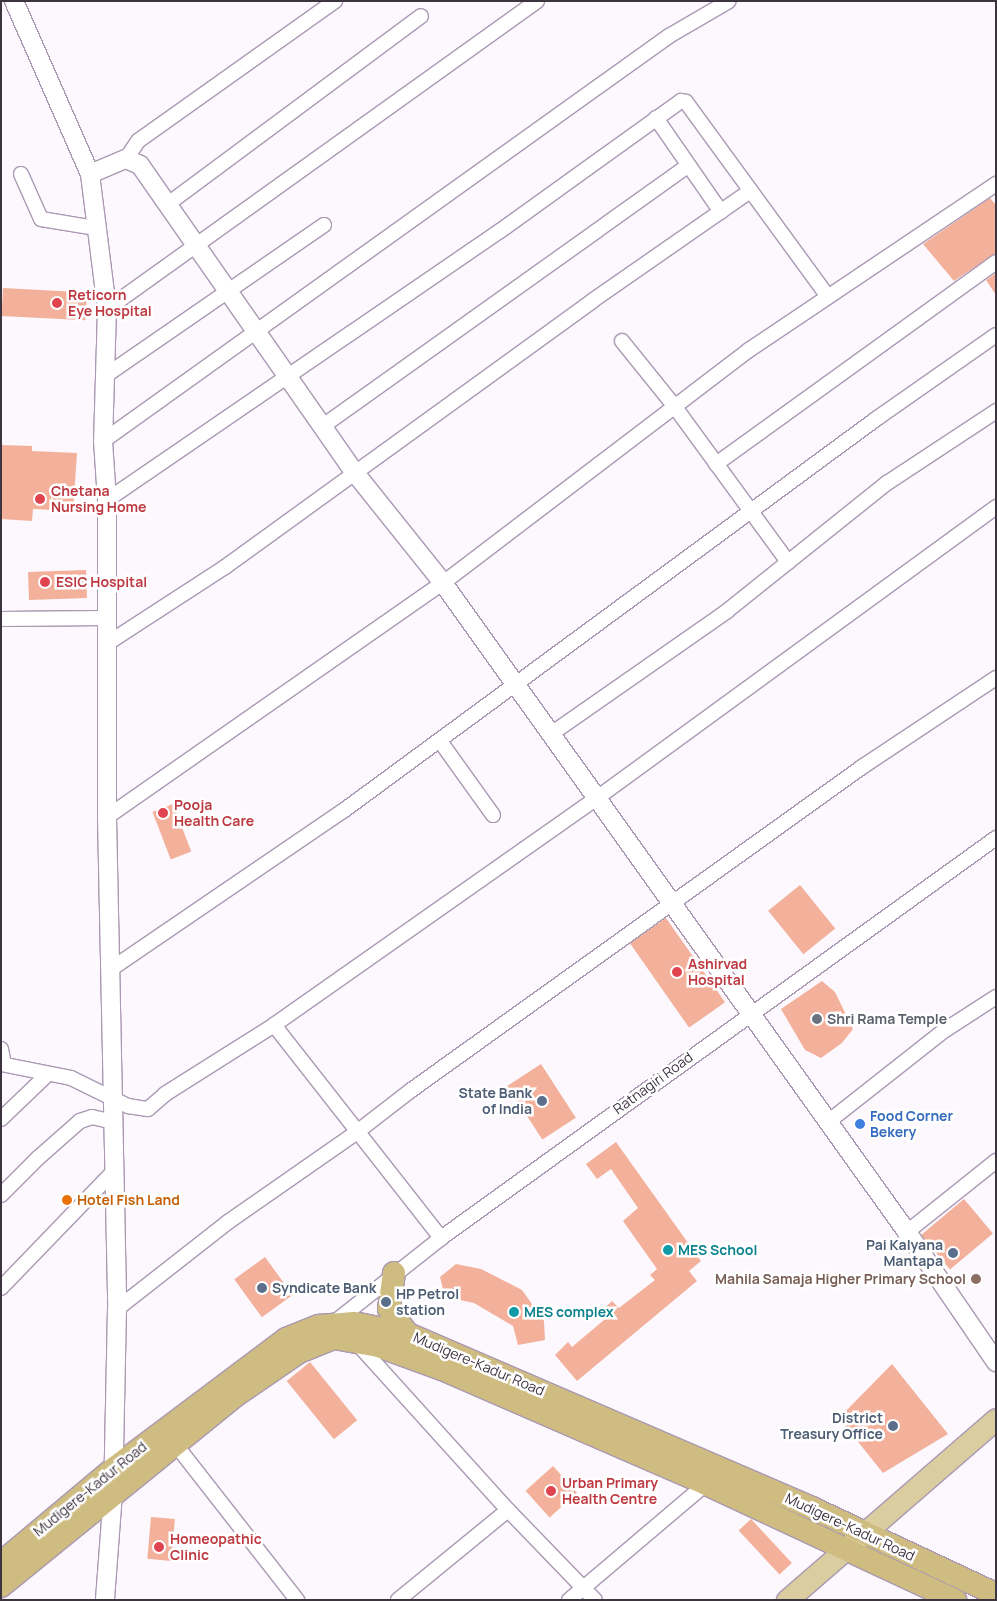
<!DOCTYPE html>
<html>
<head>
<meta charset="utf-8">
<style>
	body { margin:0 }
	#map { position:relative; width:997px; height:1601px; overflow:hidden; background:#fcf8fe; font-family:Manrope,sans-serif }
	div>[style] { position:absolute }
	.building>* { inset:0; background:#f3b19b; transform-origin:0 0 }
	.roads { filter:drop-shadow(1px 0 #ab99b3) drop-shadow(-1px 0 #ab99b3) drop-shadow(0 1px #ab99b3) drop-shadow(0 -1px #ab99b3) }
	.minor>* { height:14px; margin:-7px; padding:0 7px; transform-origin:7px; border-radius:7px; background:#fff }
	.tertiary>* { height:18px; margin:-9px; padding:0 9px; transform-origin:9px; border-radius:9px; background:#fff }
	.primary>* { height:21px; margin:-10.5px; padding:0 10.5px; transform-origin:10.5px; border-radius:10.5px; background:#dacda0 }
	.trunk>* { height:22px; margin:-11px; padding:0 11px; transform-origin:11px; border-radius:11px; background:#cebc80 }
	.dots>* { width:14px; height:14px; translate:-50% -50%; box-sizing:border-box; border:2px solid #fff; border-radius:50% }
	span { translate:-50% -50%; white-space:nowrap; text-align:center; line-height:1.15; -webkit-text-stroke:5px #fff; paint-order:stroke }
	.health-label { font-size:14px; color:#be3a42; font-weight:700 }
	.left { translate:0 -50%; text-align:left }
	.worship-label { font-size:14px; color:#5b616d; font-weight:700 }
	.street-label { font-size:14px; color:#3c343f }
	.service-label { font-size:14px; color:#4e5e75; font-weight:700 }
	.right { translate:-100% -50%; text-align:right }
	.shop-label { font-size:14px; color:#366cbe; font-weight:700 }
	.food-label { font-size:14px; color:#c56008; font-weight:700 }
	.culture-label { font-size:14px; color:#0d838f; font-weight:700 }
	.education-label { font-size:14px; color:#785e54; font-weight:700 }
	.frame { position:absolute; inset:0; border:2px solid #3c343f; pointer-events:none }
</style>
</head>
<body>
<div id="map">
	<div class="building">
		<div style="clip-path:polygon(990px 198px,996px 205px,996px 253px,954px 281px,923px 244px)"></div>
		<div style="clip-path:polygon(996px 273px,996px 295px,986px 280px)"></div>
		<div style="left:3px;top:288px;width:84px;height:28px;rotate:3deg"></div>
		<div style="clip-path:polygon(2px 445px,32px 446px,32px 451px,77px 453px,73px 511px,33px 509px,32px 521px,1px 519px)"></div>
		<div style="left:86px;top:570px;width:28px;height:58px;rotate:88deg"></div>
		<div style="left:173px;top:804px;width:51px;height:22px;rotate:69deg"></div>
		<div style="left:800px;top:885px;width:56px;height:41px;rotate:51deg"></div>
		<div style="left:666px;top:918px;width:103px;height:44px;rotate:55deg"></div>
		<div style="clip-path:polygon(822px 981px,835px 992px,853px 1029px,842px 1043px,821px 1058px,805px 1050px,781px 1009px)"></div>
		<div style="left:541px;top:1064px;width:64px;height:40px;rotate:57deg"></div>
		<div style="clip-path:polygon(616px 1142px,701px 1261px,689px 1271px,697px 1281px,577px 1381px,555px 1355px,568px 1342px,572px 1347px,604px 1320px,598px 1314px,612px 1301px,619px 1308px,655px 1280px,650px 1275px,657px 1269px,623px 1221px,638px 1208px,611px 1169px,597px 1179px,586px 1164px)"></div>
		<div style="left:964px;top:1199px;width:45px;height:56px;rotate:50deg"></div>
		<div style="left:265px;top:1257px;width:47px;height:38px;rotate:54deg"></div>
		<div style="clip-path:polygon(456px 1264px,481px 1269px,522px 1290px,544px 1321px,545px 1340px,518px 1345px,513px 1326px,474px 1303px,445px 1297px,440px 1277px)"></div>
		<div style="left:310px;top:1362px;width:75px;height:30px;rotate:51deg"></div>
		<div style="clip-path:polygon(892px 1364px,948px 1434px,883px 1473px,839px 1418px)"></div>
		<div style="left:553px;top:1466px;width:36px;height:37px;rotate:48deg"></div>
		<div style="left:151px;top:1517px;width:24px;height:42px;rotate:5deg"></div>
		<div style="left:751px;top:1519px;width:60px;height:17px;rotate:47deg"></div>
	</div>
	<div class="roads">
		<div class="minor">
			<div style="left:656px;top:118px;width:114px;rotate:55.3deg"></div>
			<div style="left:126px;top:159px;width:22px;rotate:-56deg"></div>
			<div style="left:138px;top:141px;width:242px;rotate:-35.4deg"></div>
			<div style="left:21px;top:174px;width:49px;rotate:66deg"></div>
			<div style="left:41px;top:219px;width:56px;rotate:9.3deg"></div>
			<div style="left:168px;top:204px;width:315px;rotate:-36.6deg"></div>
			<div style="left:107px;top:309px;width:529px;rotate:-35.61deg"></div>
			<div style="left:622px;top:341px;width:85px;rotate:51.2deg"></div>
			<div style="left:675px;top:407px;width:192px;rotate:53.9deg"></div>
			<div style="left:105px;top:376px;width:266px;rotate:-34.6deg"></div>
			<div style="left:323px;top:426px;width:448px;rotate:-35.5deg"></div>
			<div style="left:103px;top:441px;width:696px;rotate:-35.59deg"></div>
			<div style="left:669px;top:36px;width:69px;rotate:-30.3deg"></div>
			<div style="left:716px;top:464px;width:345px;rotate:-35.8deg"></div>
			<div style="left:107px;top:500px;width:476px;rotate:-34.4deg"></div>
			<div style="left:500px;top:231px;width:223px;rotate:-35.7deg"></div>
			<div style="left:681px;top:101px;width:5px;rotate:11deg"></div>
			<div style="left:686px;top:102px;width:241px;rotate:53.9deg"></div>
			<div style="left:1px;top:619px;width:105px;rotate:-0.5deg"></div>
			<div style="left:108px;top:643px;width:140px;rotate:-33deg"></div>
			<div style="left:225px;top:567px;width:453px;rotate:-35.9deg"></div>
			<div style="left:592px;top:301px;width:193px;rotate:-34.8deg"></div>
			<div style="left:551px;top:734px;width:215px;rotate:-34.9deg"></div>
			<div style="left:727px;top:611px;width:205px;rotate:-38.7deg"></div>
			<div style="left:887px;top:483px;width:131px;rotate:-33.4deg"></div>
			<div style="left:440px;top:741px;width:91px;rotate:54.4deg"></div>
			<div style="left:107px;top:817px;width:409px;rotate:-34.9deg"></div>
			<div style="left:443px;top:583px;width:385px;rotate:-37.3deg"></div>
			<div style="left:749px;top:350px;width:298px;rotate:-33.9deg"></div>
			<div style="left:111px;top:969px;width:281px;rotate:-34.3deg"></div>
			<div style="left:343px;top:811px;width:662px;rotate:-36.33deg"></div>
			<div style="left:876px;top:419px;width:146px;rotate:-35deg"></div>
			<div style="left:274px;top:1025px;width:271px;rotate:51.9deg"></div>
			<div style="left:1px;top:1049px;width:15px;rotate:79deg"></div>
			<div style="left:1px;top:1064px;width:71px;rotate:11.3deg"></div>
			<div style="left:71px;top:1078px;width:64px;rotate:26.2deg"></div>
			<div style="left:128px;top:1106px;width:20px;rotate:9deg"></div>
			<div style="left:148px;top:1109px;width:23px;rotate:-41deg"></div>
			<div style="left:165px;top:1094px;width:129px;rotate:-32.3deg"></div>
			<div style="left:274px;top:1025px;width:395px;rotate:-35.1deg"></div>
			<div style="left:597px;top:798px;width:494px;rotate:-36.1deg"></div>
			<div style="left:1px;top:1119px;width:65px;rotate:-43.8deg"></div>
			<div style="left:828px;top:1122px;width:149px;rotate:-38.2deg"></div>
			<div style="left:945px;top:1030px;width:61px;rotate:-32.9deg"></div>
			<div style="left:1px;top:1195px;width:52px;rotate:-45deg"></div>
			<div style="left:38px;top:1158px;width:56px;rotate:-41.4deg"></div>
			<div style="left:80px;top:1121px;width:13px;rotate:-18deg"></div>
			<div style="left:92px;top:1117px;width:22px;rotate:13deg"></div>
			<div style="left:907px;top:1232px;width:114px;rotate:-38.6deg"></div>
			<div style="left:1px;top:1288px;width:160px;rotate:-46deg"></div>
			<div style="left:117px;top:1309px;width:141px;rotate:-38.1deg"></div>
			<div style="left:228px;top:1222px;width:157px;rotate:-34.9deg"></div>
			<div style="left:357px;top:1132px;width:67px;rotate:-37.7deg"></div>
			<div style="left:410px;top:1091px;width:556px;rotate:-35.63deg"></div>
			<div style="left:862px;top:767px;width:161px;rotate:-33.6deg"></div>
			<div style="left:331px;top:1325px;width:140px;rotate:-38.3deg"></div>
			<div style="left:441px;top:1238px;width:684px;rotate:-35.78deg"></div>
			<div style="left:356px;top:1342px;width:227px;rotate:47.9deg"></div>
			<div style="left:508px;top:1510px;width:125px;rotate:46deg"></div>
			<div style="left:176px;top:1445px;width:197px;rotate:52deg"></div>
			<div style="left:398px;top:1600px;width:142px;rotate:-39.3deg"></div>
			<div style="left:569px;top:1600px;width:180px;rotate:-40.3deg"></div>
		</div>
		<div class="tertiary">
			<div style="left:14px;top:1px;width:189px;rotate:66.3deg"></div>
			<div style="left:90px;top:174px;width:136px;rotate:82.8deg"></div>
			<div style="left:107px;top:309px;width:132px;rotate:91.7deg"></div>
			<div style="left:103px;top:441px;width:59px;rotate:86.1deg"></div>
			<div style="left:107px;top:500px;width:317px;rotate:90deg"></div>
			<div style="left:107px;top:817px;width:492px;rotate:88.8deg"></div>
			<div style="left:117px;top:1309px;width:184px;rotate:91.2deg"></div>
			<div style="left:113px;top:1493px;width:107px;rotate:94.3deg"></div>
			<div style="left:90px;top:174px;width:39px;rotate:-23deg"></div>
			<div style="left:126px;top:159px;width:15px;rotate:23deg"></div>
			<div style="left:140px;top:165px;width:376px;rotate:55.1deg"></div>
			<div style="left:355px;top:473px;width:141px;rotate:51.3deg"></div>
			<div style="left:443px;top:583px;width:798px;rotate:54.44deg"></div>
			<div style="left:907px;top:1232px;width:158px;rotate:55.6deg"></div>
		</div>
		<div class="primary">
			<div style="left:787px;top:1600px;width:276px;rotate:-40.9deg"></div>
		</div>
		<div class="trunk">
			<div style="left:394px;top:1273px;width:36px;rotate:98deg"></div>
			<div style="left:389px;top:1309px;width:31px;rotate:53deg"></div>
			<div style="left:1px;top:1563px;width:146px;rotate:-40deg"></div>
			<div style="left:113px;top:1469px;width:216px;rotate:-36.9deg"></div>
			<div style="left:286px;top:1339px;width:35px;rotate:-22deg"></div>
			<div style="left:319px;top:1326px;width:35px;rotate:-5deg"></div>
			<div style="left:354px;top:1323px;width:55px;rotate:11.5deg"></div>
			<div style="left:408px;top:1334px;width:440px;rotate:23.3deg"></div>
			<div style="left:812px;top:1508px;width:203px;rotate:25.1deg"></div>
			<div style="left:1px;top:1586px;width:298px;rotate:-39.1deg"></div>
			<div style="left:232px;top:1398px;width:81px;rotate:-34.5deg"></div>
			<div style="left:299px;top:1352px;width:38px;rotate:-22deg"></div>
			<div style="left:334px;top:1338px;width:45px;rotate:10.3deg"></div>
			<div style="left:378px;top:1346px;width:68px;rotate:19.8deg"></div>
			<div style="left:442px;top:1369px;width:288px;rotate:23.5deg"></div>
			<div style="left:706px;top:1484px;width:275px;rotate:25deg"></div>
		</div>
	</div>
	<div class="dots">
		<div style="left:57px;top:303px;background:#e0444e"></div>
		<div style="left:40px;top:499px;background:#e0444e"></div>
		<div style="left:45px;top:582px;background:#e0444e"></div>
		<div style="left:163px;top:813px;background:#e0444e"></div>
		<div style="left:677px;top:972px;background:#e0444e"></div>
		<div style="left:817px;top:1019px;background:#6b7280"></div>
		<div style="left:542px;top:1101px;background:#5c6f8a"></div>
		<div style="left:860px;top:1124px;background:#3f7fe0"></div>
		<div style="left:67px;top:1200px;background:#e8710a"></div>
		<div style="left:668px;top:1250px;background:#0f9aa8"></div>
		<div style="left:953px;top:1253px;background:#5c6f8a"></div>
		<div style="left:976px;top:1279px;background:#8d6e63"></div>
		<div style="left:262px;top:1288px;background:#5c6f8a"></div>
		<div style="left:386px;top:1302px;background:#5c6f8a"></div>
		<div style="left:514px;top:1312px;background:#0f9aa8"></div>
		<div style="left:893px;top:1426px;background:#5c6f8a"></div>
		<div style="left:551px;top:1491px;background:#e0444e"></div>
		<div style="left:159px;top:1547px;background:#e0444e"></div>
	</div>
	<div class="health-label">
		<span class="left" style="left:68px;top:303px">Reticorn<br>Eye Hospital</span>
		<span class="left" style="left:51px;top:499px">Chetana<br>Nursing Home</span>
		<span class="left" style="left:56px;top:582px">ESIC Hospital</span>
		<span class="left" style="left:174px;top:813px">Pooja<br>Health Care</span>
		<span class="left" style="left:688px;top:972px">Ashirvad<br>Hospital</span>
		<span class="left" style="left:562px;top:1491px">Urban Primary<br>Health Centre</span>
		<span class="left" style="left:170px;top:1547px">Homeopathic<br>Clinic</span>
	</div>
	<div class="worship-label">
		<span class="left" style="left:827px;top:1019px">Shri Rama Temple</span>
	</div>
	<div class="street-label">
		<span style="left:653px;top:1083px;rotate:-36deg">Ratnagiri Road</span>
		<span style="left:479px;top:1364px;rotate:23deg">Mudigere-Kadur Road</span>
		<span style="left:90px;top:1489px;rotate:-39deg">Mudigere-Kadur Road</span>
		<span style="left:850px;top:1527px;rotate:25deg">Mudigere-Kadur Road</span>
	</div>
	<div class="service-label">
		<span class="right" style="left:532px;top:1101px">State Bank<br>of India</span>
		<span class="right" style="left:943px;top:1253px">Pai Kalyana<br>Mantapa</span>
		<span class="left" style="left:272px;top:1288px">Syndicate Bank</span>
		<span class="left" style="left:396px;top:1302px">HP Petrol<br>station</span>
		<span class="right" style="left:883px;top:1426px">District<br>Treasury Office</span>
	</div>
	<div class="shop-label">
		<span class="left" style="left:870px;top:1124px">Food Corner<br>Bekery</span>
	</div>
	<div class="food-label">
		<span class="left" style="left:77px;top:1200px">Hotel Fish Land</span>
	</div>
	<div class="culture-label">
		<span class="left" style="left:678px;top:1250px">MES School</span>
		<span class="left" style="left:524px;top:1312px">MES complex</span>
	</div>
	<div class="education-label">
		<span class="right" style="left:966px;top:1279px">Mahila Samaja Higher Primary School</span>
	</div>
	<div class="frame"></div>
</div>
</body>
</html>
